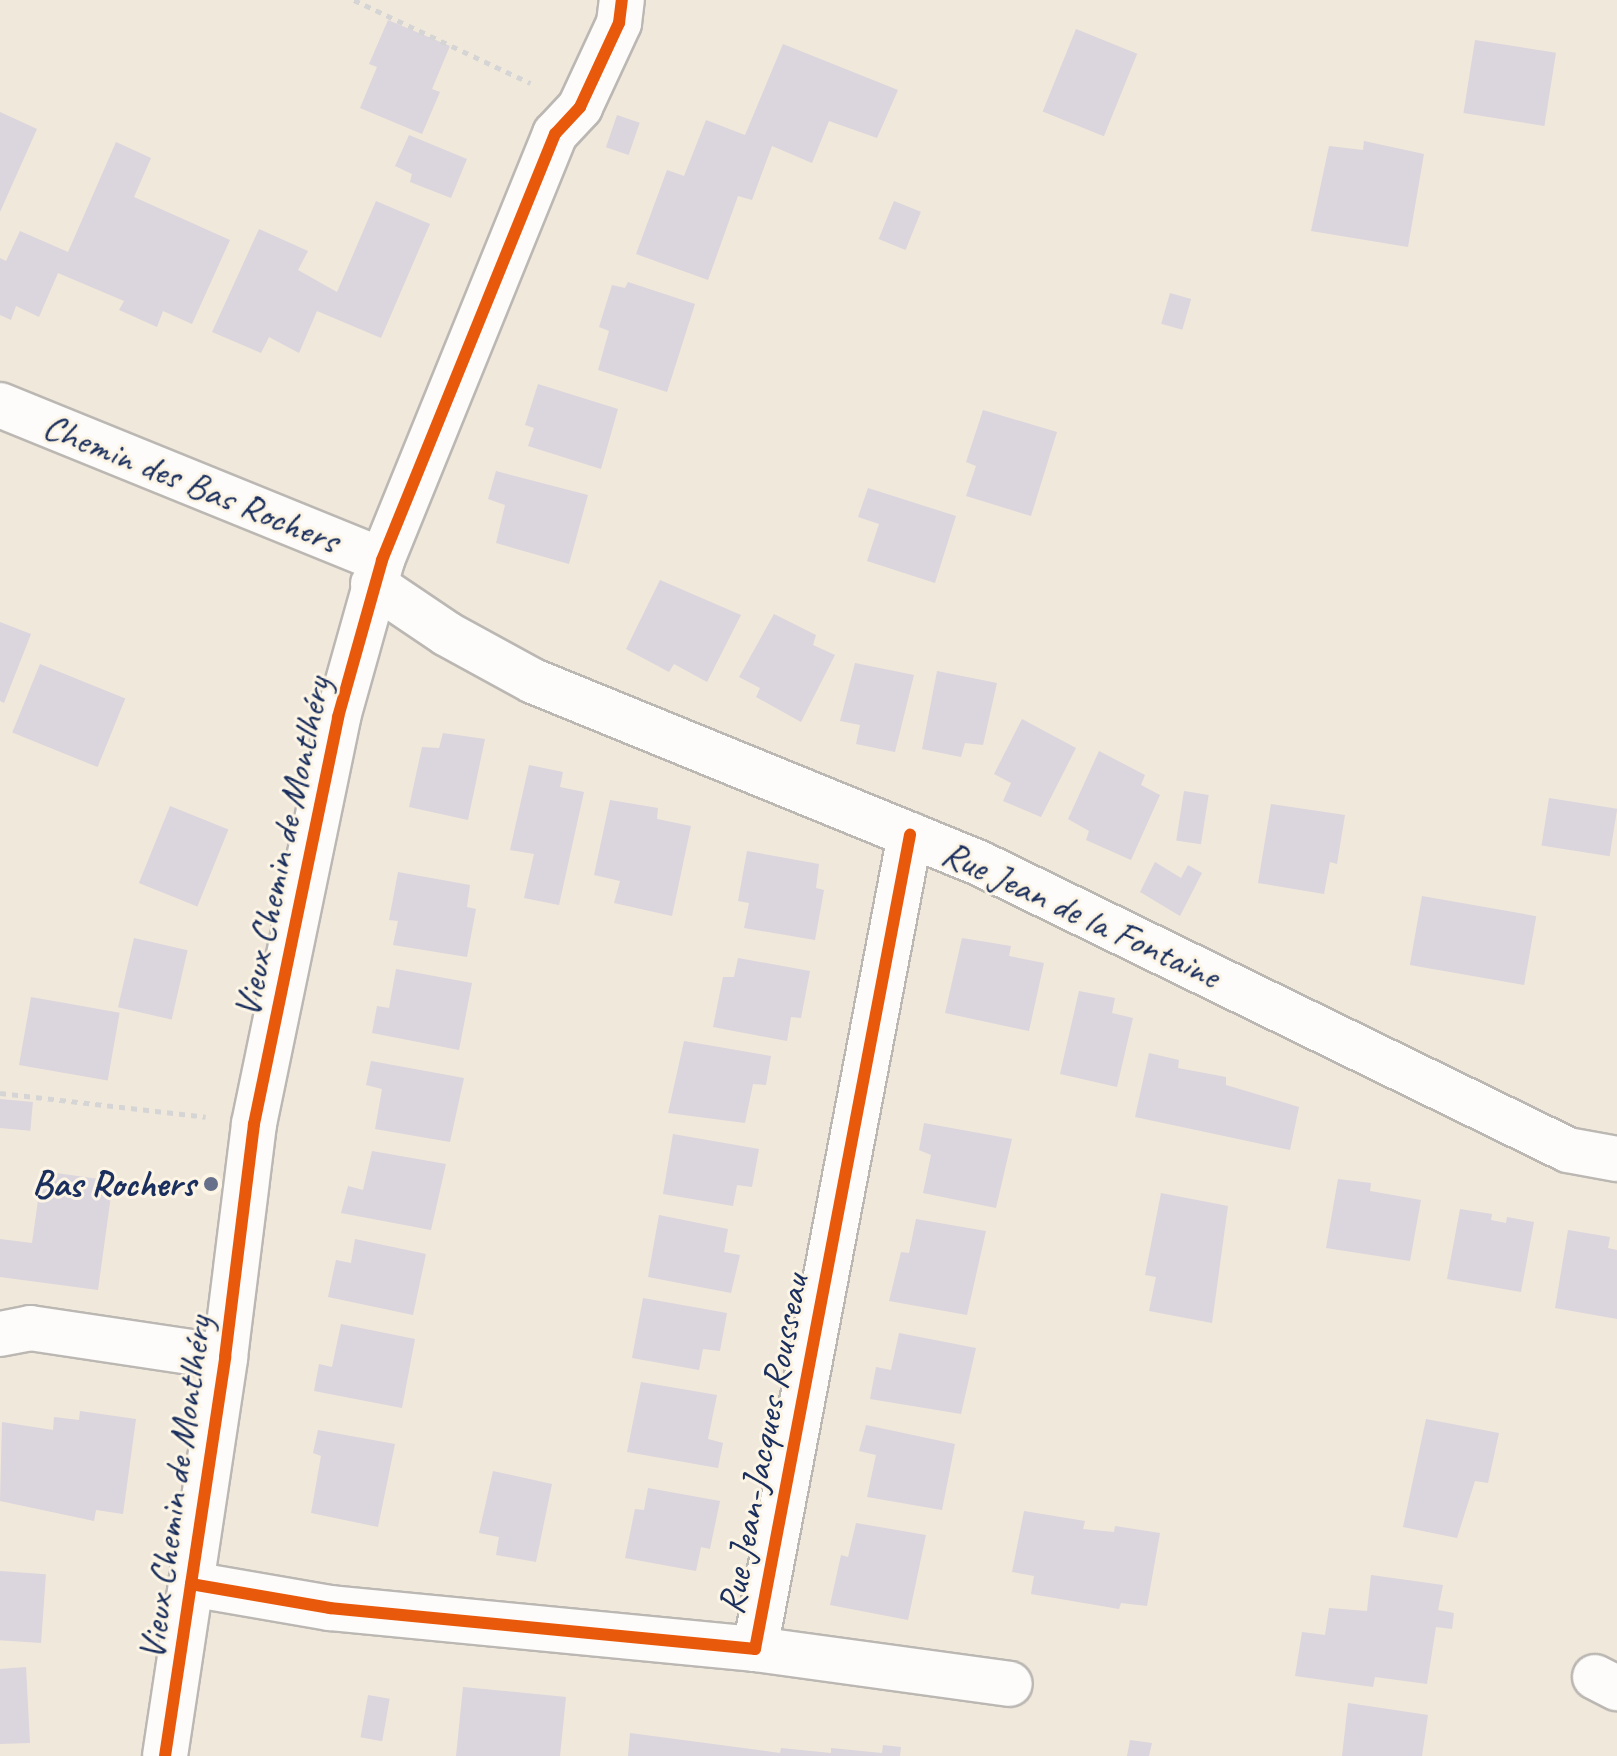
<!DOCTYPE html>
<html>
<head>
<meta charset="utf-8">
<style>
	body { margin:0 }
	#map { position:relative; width:1617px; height:1756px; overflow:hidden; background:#f0e8db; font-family:Caveat,sans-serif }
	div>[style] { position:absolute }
	.building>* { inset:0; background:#dbd5dd; transform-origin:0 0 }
	.path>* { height:5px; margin-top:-2.5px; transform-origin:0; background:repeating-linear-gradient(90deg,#d6d5d5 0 6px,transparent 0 12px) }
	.roads { filter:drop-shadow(2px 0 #bbb7b3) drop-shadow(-2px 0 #bbb7b3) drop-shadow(0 2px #bbb7b3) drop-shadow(0 -2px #bbb7b3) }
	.minor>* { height:44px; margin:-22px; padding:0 22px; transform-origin:22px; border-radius:22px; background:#fdfcfa }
	.cycleway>* { height:12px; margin:-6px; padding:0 6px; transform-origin:6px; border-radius:6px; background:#e8590c }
	.dots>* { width:22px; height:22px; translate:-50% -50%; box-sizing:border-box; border:4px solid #fcf5e5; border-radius:50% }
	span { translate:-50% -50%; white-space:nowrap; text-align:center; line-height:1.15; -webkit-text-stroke:6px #fcf5e5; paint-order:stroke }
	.street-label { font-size:38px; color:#1b2f5e }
	.poi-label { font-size:38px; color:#1b2f5e; font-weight:700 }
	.right { translate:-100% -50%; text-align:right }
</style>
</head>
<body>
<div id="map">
	<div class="building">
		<div style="clip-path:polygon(388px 20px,450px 46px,432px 89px,440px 92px,422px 134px,360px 108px,377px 67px,369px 64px)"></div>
		<div style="left:1076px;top:29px;width:66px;height:89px;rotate:22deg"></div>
		<div style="left:1475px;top:40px;width:82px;height:74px;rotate:9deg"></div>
		<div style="clip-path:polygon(783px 44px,898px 90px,877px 138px,829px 121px,812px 163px,772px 146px,752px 200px,738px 196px,708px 280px,636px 254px,667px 170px,684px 176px,706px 120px,745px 135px)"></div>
		<div style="clip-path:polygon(0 112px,37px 129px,0 212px)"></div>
		<div style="left:617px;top:115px;width:24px;height:34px;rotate:19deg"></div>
		<div style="clip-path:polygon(409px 135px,467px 159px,451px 198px,410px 182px,412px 174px,395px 166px)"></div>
		<div style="clip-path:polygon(1364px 141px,1424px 154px,1408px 247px,1311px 231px,1329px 146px,1363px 150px)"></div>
		<div style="clip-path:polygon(116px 142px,151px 158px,134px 197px,230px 240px,192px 324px,163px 311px,157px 327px,119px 310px,124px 301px,58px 273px,39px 317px,16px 306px,11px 320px,0 315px,0 258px,6px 261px,20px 231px,68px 252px)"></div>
		<div style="clip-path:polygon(376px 201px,430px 224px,381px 338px,317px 311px,299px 353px,269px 337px,261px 353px,212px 332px,259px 229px,308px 251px,298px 270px,337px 292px)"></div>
		<div style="left:894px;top:201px;width:29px;height:41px;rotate:22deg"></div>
		<div style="clip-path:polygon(628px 282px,695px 304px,667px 392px,598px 370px,609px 331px,599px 327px,612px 285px,625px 288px)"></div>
		<div style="left:1170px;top:293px;width:22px;height:32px;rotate:16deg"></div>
		<div style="clip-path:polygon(538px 384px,618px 409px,601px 469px,528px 446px,534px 428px,525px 425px)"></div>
		<div style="clip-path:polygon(983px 410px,1057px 432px,1031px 516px,966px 496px,976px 466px,966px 462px)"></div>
		<div style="clip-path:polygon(496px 471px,588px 495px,569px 564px,496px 543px,505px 505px,488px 499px)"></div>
		<div style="clip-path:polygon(868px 488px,956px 516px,935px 583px,867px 561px,879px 524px,858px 517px)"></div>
		<div style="clip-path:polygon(660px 580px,741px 615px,707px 682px,674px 664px,669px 672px,626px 649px)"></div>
		<div style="clip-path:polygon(774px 614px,816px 635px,813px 645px,835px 655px,801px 722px,756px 697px,760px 688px,739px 677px)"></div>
		<div style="clip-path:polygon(0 622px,31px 634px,4px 703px,0 701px)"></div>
		<div style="clip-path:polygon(855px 663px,914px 675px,895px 752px,856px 744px,860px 725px,840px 721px)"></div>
		<div style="left:40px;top:664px;width:92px;height:74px;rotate:22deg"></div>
		<div style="clip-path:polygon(937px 671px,997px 683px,983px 745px,965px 743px,961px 757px,922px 749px)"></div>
		<div style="clip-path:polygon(1022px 719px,1076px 748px,1041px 817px,1003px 801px,1011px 783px,994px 774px)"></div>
		<div style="clip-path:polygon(443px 733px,485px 739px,468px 820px,409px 807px,422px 747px,439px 748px)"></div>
		<div style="clip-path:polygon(1099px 751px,1145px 775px,1141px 785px,1160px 795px,1131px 860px,1086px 840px,1089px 831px,1068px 819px)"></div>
		<div style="clip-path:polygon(529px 765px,563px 772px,560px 787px,584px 792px,559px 905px,524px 898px,534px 854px,510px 850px)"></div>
		<div style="left:1184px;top:791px;width:25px;height:50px;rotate:9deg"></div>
		<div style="left:1549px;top:798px;width:69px;height:48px;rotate:9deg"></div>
		<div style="clip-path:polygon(610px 800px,658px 808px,657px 819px,691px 826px,672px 916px,614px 903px,620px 881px,594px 875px)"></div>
		<div style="clip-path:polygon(1271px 804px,1345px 815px,1337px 864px,1330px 862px,1324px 894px,1258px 883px)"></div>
		<div style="left:170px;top:806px;width:63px;height:83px;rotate:22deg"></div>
		<div style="clip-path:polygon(747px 851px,819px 864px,816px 888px,824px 890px,815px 940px,744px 928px,749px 903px,738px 901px)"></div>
		<div style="clip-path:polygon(1155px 862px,1181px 878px,1188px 865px,1202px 873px,1180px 916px,1140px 892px)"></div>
		<div style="clip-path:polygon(398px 872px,470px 885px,467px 907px,476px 909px,467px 957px,393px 945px,398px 921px,389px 920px)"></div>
		<div style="left:1422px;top:896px;width:116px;height:70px;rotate:10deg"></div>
		<div style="left:134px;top:938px;width:55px;height:71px;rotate:13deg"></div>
		<div style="clip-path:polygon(962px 938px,1011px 946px,1009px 956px,1044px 963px,1029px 1031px,945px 1013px)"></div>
		<div style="clip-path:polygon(738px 958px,810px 971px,801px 1018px,791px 1017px,787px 1041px,713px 1027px,723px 977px,734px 977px)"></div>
		<div style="clip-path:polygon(396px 969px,472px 983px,459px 1050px,372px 1033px,377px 1006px,389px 1008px)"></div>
		<div style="clip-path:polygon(1079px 991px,1115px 998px,1112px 1013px,1133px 1018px,1117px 1087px,1060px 1074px)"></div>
		<div style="left:31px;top:997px;width:90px;height:69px;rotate:10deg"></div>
		<div style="clip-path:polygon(684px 1041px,771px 1056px,766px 1085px,753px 1084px,745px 1123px,668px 1113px)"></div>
		<div style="clip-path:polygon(1149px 1053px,1179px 1060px,1178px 1068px,1226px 1077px,1226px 1085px,1299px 1107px,1290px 1150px,1135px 1117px)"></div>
		<div style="clip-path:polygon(371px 1061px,464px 1078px,450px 1142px,375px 1129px,382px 1089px,366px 1085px)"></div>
		<div style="left:0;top:1099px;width:33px;height:29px;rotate:5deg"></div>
		<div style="clip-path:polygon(924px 1123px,1012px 1139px,996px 1208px,923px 1193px,931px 1155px,919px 1150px)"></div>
		<div style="clip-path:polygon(673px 1134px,759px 1149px,752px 1187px,737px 1185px,733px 1206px,663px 1194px)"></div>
		<div style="clip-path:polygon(372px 1151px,446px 1164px,431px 1230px,341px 1213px,348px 1186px,363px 1190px)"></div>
		<div style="clip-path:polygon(42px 1171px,113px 1181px,98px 1290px,0 1277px,0 1239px,32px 1243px)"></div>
		<div style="clip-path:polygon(1338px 1179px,1371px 1183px,1370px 1191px,1421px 1200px,1410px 1261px,1326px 1248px)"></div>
		<div style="clip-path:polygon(1161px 1193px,1228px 1206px,1212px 1323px,1149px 1311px,1156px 1277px,1145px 1275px)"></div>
		<div style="clip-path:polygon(1460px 1209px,1492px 1214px,1491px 1220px,1506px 1223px,1507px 1217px,1534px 1222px,1521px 1292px,1447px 1279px)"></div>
		<div style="clip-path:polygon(659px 1215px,728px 1229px,724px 1252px,740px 1255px,731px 1293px,648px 1277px)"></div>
		<div style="clip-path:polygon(916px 1219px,986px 1231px,967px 1315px,889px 1301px,901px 1252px,909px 1253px)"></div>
		<div style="clip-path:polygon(1568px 1230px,1610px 1237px,1608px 1248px,1617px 1250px,1617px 1319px,1555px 1308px)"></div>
		<div style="clip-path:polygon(355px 1239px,426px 1254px,413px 1315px,328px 1297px,336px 1260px,351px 1263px)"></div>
		<div style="clip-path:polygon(643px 1298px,727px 1313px,720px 1351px,703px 1349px,699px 1370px,632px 1358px)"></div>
		<div style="clip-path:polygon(341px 1324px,415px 1339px,402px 1408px,314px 1391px,319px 1364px,332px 1367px)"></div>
		<div style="clip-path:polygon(899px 1333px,976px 1348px,961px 1414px,870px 1399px,876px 1367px,891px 1370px)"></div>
		<div style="clip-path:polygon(641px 1382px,717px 1395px,708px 1439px,723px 1443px,718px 1468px,627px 1452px)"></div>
		<div style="clip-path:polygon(80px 1411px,136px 1419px,123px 1514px,96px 1510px,94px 1521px,0 1501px,2px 1422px,53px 1430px,54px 1417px,79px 1420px)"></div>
		<div style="clip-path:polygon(1426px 1419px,1499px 1433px,1488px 1483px,1475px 1481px,1457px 1538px,1403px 1527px)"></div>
		<div style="clip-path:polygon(866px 1425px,955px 1444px,942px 1510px,867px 1497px,876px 1455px,859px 1451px)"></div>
		<div style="clip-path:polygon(318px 1430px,395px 1444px,378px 1527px,311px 1513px,321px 1456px,313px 1453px)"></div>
		<div style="clip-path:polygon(493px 1471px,552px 1484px,536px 1562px,496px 1555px,499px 1537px,479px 1533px)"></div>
		<div style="clip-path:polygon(648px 1488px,720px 1501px,710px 1549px,701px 1547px,696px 1571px,625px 1558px,635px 1509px,644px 1510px)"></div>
		<div style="clip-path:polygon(1024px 1511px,1085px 1521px,1083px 1529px,1114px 1532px,1115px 1526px,1160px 1533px,1147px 1606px,1121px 1603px,1119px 1609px,1031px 1594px,1034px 1576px,1012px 1572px)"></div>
		<div style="clip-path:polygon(856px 1523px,926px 1535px,908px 1620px,830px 1605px,841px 1555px,848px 1557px)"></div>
		<div style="left:0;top:1571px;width:46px;height:69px;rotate:4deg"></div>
		<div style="clip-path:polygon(1371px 1575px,1443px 1585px,1438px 1610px,1454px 1613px,1452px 1629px,1436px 1627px,1427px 1684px,1375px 1677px,1373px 1687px,1295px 1676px,1302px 1632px,1325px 1635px,1329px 1608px,1367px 1611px)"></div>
		<div style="clip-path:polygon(26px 1667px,30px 1743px,0 1744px,0 1669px)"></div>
		<div style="clip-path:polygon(463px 1687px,566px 1697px,560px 1756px,456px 1756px)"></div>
		<div style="left:368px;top:1695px;width:22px;height:43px;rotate:10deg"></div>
		<div style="clip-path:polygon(1348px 1703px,1428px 1715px,1422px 1756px,1342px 1756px)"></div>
		<div style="clip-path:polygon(630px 1733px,780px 1753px,781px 1748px,831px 1753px,831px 1748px,882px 1753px,883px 1745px,901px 1747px,900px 1756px,628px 1756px)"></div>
		<div style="clip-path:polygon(1130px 1740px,1152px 1743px,1149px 1756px,1127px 1756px)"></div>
	</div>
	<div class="path">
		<div style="left:354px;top:0;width:195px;rotate:25.2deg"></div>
		<div style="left:0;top:1093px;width:207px;rotate:6.6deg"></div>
	</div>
	<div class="roads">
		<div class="minor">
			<div style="left:0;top:405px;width:412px;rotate:22.1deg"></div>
			<div style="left:373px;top:584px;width:89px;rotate:34deg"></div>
			<div style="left:447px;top:634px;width:98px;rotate:28.7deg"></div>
			<div style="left:533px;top:681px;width:482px;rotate:22.2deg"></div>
			<div style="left:979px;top:863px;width:655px;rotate:25.98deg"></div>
			<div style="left:1568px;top:1150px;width:50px;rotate:10.4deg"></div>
			<div style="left:0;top:1334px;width:31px;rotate:-11deg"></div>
			<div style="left:30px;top:1328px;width:197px;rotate:8.5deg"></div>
			<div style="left:191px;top:1584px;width:141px;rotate:9.8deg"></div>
			<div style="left:330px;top:1608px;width:427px;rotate:5.5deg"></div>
			<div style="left:755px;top:1649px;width:829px;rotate:-79.22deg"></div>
			<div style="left:755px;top:1649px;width:257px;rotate:7.8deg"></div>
			<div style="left:1595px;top:1677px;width:25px;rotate:27deg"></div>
			<div style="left:165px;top:1756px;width:403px;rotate:-81.4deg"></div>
			<div style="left:225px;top:1357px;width:235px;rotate:-82.9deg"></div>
			<div style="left:254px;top:1124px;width:416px;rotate:-78.3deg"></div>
			<div style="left:338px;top:717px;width:163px;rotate:-74.3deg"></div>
			<div style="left:382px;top:560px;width:460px;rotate:-67.9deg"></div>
			<div style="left:555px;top:134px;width:37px;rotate:-47deg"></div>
			<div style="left:580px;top:107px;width:93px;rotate:-65.1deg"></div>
			<div style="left:619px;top:23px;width:23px;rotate:-83deg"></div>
		</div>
	</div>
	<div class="cycleway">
		<div style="left:191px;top:1584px;width:141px;rotate:9.8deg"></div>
		<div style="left:330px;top:1608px;width:427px;rotate:5.5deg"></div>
		<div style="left:755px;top:1649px;width:829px;rotate:-79.22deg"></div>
		<div style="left:165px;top:1756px;width:403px;rotate:-81.4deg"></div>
		<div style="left:225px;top:1357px;width:235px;rotate:-82.9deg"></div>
		<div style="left:254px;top:1124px;width:416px;rotate:-78.3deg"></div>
		<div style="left:338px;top:717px;width:163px;rotate:-74.3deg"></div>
		<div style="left:382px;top:560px;width:460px;rotate:-67.9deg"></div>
		<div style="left:555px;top:134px;width:37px;rotate:-47deg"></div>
		<div style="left:580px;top:107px;width:93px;rotate:-65.1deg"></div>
		<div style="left:619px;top:23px;width:23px;rotate:-83deg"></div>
	</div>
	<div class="dots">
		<div style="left:211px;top:1184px;background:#66708a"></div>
	</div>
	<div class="street-label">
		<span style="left:191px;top:483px;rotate:22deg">Chemin des Bas Rochers</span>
		<span style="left:282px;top:847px;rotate:-78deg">Vieux Chemin de Montlhéry</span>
		<span style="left:1081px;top:914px;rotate:25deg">Rue Jean de la Fontaine</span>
		<span style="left:763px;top:1444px;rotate:-79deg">Rue Jean-Jacques Rousseau</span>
		<span style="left:175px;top:1488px;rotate:-82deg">Vieux Chemin de Montlhéry</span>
	</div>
	<div class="poi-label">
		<span class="right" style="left:195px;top:1184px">Bas Rochers</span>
	</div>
</div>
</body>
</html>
